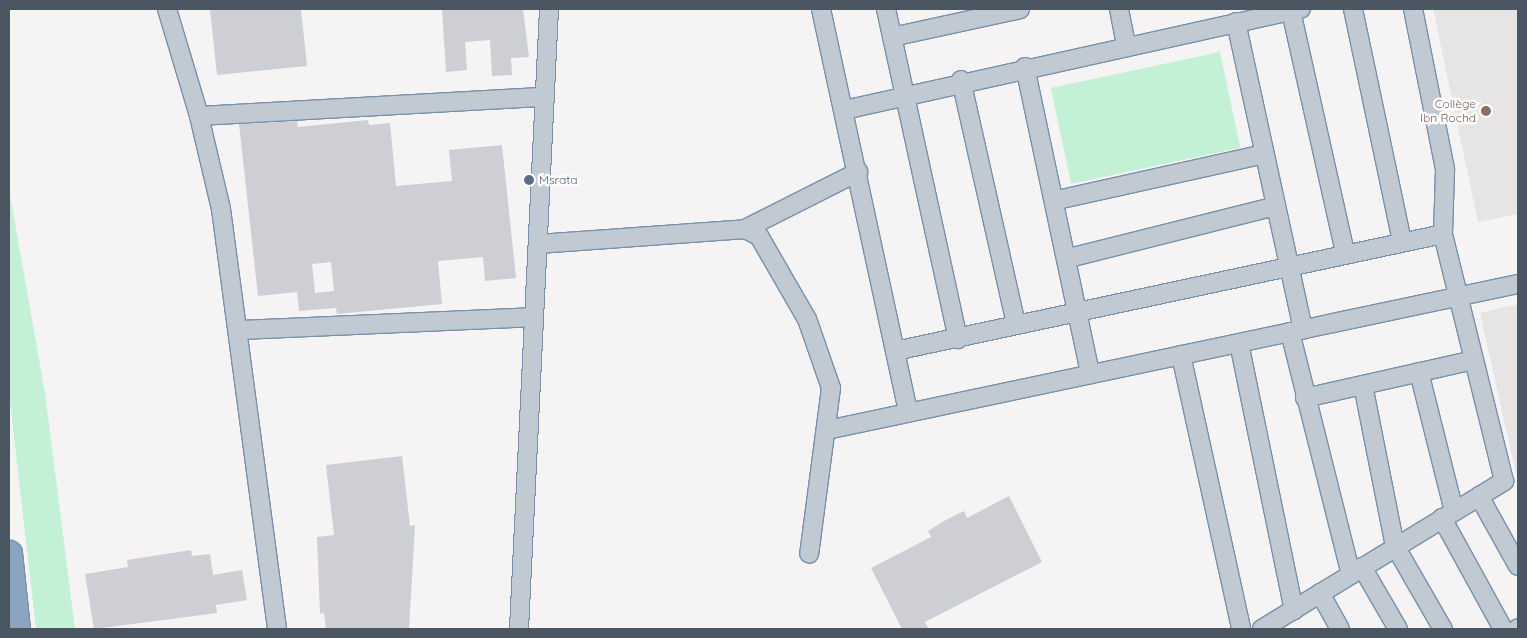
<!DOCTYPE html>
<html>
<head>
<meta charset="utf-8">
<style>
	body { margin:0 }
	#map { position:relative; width:1527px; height:638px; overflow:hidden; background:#f5f3f3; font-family:Quicksand,sans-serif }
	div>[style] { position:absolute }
	.education>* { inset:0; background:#e6e4e5 }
	.green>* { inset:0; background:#c3f1d5; transform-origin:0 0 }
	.building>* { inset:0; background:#cdcfd5 }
	.roads { filter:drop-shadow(1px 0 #7690ad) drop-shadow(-1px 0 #7690ad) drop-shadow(0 1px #7690ad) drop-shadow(0 -1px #7690ad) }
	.minor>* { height:18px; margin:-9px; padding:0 9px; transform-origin:9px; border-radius:9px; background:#c1cad2 }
	.highway>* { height:25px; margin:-12.5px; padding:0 12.5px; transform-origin:12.5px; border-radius:12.5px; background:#8ba5c1 }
	.dots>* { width:14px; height:14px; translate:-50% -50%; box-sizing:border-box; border:2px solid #fff; border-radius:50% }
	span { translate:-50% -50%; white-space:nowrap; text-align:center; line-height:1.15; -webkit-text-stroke:5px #fff; paint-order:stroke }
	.education-label { font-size:12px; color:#785e54 }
	.right { translate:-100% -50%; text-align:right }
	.service-label { font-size:12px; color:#4e5e75 }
	.left { translate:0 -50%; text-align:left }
	.frame { position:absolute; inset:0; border:10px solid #4a5661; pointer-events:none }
</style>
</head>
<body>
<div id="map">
	<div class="education">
		<div style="clip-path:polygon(1433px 9px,1518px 9px,1518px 214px,1478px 222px)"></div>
		<div style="clip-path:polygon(1518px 304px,1518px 477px,1517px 478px,1480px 313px)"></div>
	</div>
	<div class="green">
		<div style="left:1220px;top:52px;width:98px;height:173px;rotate:78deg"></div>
		<div style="clip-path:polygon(9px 189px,45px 393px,75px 629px,36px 629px,9px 393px)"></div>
	</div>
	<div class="building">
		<div style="clip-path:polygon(210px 9px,301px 9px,307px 66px,217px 75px)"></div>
		<div style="clip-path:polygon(442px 9px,523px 9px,529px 57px,511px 58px,512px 75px,492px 76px,490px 40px,465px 42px,467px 70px,446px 72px)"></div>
		<div style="clip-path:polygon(evenodd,368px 120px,369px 125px,390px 123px,396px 186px,452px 181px,449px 150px,502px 145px,516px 278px,485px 281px,483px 257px,438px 261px,442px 304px,337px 314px,336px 308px,299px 311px,297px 292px,258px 296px,239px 124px,297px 121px,298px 127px,368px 120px,331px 262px,334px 291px,315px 293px,312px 264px,331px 262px)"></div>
		<div style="clip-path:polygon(402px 456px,410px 526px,415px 525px,409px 629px,326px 629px,324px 613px,320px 614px,317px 537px,334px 535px,326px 465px)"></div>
		<div style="clip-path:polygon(1009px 496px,1042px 562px,925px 622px,929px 629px,902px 629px,871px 568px,931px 537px,928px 531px,944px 521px,964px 511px,967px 518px)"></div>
		<div style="clip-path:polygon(191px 550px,192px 556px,210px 554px,213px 575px,242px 570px,247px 600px,216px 605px,217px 613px,94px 629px,85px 574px,128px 567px,127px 560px)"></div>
	</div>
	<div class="roads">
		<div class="minor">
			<div style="left:167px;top:9px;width:112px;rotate:73.3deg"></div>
			<div style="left:199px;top:116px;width:96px;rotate:76.7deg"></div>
			<div style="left:221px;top:209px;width:424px;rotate:82.4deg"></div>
			<div style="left:821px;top:9px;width:413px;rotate:77.8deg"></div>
			<div style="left:886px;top:9px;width:338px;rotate:77.7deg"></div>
			<div style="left:1119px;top:9px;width:38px;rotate:79deg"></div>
			<div style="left:1353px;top:9px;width:238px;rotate:78.1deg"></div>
			<div style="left:1291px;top:11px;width:248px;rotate:77.4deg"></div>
			<div style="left:1236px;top:22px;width:315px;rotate:77.7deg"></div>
			<div style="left:892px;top:37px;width:131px;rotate:-12.3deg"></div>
			<div style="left:1025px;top:67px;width:314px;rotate:78deg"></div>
			<div style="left:961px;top:80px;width:250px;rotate:77.3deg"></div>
			<div style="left:844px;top:110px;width:468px;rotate:-12.5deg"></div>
			<div style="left:199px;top:116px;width:346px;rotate:-3.2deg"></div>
			<div style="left:1057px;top:200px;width:212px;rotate:-12.5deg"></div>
			<div style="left:745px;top:229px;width:127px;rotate:-26.8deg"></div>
			<div style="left:538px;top:244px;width:208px;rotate:-4.1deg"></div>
			<div style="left:745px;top:229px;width:16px;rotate:27deg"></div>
			<div style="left:759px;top:236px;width:96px;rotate:60deg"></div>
			<div style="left:807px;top:319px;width:73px;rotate:70.8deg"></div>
			<div style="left:831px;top:388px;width:167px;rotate:97.5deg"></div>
			<div style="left:1069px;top:258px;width:213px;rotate:-14.1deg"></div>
			<div style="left:238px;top:330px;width:296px;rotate:-2.5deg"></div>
			<div style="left:1290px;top:332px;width:250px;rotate:75.9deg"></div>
			<div style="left:1239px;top:343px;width:273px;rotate:78.4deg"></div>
			<div style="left:895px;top:351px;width:560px;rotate:-12.05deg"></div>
			<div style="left:1181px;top:355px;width:280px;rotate:77.6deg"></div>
			<div style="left:1419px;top:372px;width:143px;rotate:75.9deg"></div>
			<div style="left:1363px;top:385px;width:164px;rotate:78.8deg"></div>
			<div style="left:1395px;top:546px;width:96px;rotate:60deg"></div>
			<div style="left:1305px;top:398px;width:172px;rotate:-12.7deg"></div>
			<div style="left:827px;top:430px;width:706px;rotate:-11.93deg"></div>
			<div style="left:1479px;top:496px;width:80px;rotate:60.9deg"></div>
			<div style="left:1442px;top:518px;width:127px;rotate:61.2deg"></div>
			<div style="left:1362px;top:567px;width:72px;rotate:59.9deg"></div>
			<div style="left:1320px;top:593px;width:41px;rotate:60.9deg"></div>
			<div style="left:519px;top:629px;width:621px;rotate:-87.23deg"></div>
			<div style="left:1262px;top:629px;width:284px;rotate:-31.4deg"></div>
			<div style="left:1504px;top:481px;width:254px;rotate:-103.9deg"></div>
			<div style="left:1443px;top:234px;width:65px;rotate:-88.2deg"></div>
			<div style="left:1445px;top:169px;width:163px;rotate:-101.3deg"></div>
			<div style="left:1517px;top:629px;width:1px;rotate:-45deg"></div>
		</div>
		<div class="highway">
			<div style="left:9px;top:553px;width:76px;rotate:84deg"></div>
		</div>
	</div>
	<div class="dots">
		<div style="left:1486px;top:111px;background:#8d6e63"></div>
		<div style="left:529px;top:180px;background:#5c6f8a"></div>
	</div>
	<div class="education-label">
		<span class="right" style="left:1476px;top:111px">Collège<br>Ibn Rochd</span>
	</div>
	<div class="service-label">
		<span class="left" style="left:539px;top:180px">Msrata</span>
	</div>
	<div class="frame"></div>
</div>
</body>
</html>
